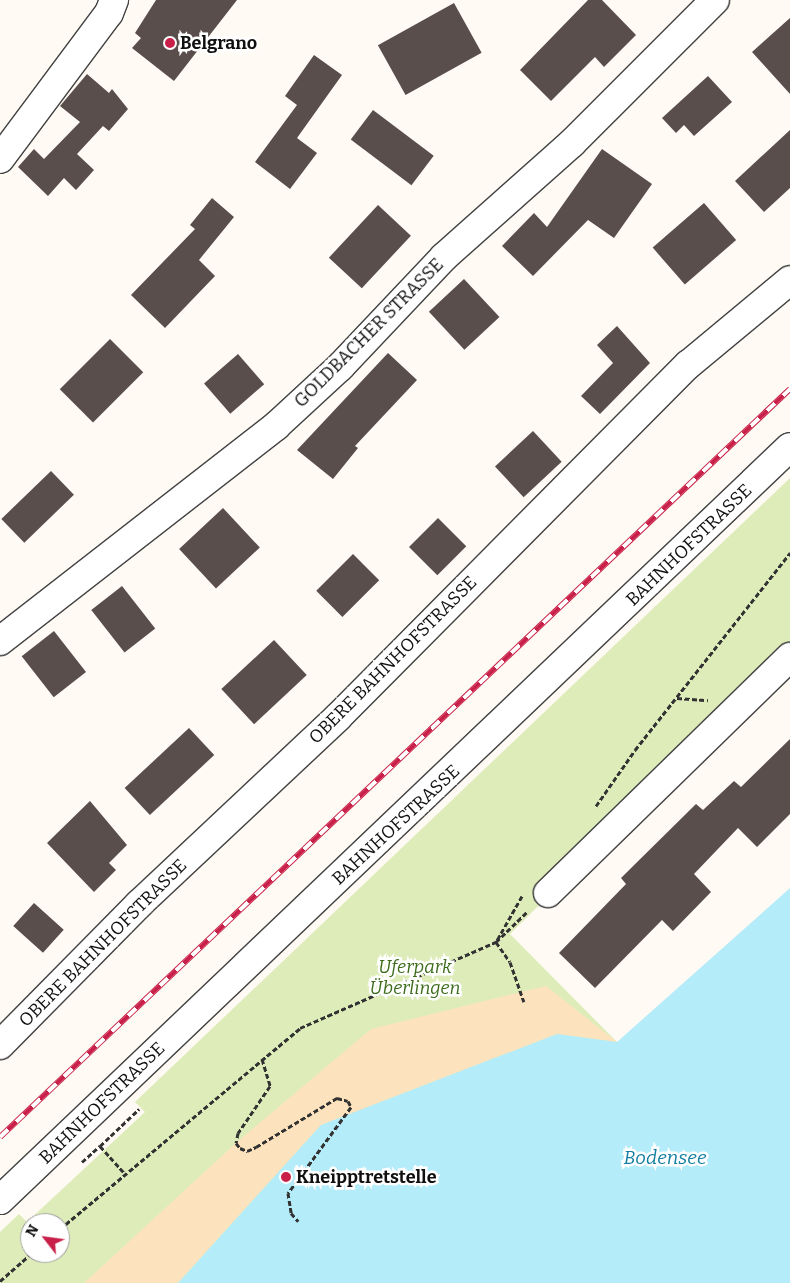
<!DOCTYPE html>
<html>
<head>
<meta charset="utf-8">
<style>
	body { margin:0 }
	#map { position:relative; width:790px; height:1283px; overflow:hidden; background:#fffaf3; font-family:Bitter,serif }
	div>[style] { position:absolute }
	.green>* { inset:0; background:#deecba }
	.sand>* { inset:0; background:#fde3bd }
	.water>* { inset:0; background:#b5ecf9 }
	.building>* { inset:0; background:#594e4c; transform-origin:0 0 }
	.path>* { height:3px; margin-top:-1.5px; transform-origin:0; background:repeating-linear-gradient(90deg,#323232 0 5px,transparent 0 7.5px) }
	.roads { filter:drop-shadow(1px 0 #434343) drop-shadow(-1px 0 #434343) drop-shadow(0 1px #434343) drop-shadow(0 -1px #434343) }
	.minor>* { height:28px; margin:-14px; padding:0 14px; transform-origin:14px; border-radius:14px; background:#fff }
	.rail>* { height:5.5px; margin-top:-2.75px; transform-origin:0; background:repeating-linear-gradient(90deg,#fff 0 11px,#c82048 0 22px); box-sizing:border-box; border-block:1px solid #c82048 }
	.dots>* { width:14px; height:14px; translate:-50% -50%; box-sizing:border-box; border:2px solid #fff; border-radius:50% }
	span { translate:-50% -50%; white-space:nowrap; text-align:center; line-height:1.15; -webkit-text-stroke:5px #fff; paint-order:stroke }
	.poi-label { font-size:18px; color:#101010; font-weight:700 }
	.left { translate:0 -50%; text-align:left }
	.street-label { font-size:18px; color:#101010 }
	.park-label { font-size:18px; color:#3c6c1c; font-style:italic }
	.water-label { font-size:19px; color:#127ea1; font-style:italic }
	.north { position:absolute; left:20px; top:1213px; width:50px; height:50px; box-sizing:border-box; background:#fff; border:1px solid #9f9f9f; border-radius:50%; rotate:300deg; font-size:14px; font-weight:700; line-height:20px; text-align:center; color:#101010 }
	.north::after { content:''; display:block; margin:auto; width:18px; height:22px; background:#c82048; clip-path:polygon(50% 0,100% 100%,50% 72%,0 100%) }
</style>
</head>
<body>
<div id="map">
	<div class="green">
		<div style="clip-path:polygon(evenodd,790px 478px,790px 657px,510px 934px,617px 1042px,180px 1283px,0 1283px,0 1232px,19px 1214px,27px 1222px,145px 1112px,135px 1102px,790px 478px,30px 1223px,60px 1223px,60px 1253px,30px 1253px,30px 1223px)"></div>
	</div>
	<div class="sand">
		<div style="clip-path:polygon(546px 986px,617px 1042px,557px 1034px,321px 1125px,178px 1283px,84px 1283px,236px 1143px,371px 1029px)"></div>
	</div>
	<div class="water">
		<div style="clip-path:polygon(790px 888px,790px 1283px,178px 1283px,321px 1125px,557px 1034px,617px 1042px)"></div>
	</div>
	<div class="building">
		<div style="clip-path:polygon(156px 0,237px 0,174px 81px,132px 48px,141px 38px,135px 33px)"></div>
		<div style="clip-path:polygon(588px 0,602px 0,636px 35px,604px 67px,595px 57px,551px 101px,520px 70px)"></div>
		<div style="left:454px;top:3px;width:57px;height:87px;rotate:61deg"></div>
		<div style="clip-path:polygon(790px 18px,790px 94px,752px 52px)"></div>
		<div style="clip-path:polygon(314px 55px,342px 75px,297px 138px,317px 153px,290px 189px,255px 162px,297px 105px,285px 96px)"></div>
		<div style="clip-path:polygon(87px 74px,109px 93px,112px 89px,128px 109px,109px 131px,103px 126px,77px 154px,94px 170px,76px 190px,64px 178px,48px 196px,18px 167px,34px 149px,44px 159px,80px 122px,60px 106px)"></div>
		<div style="clip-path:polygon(708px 76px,732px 102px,694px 136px,684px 125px,676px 133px,662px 118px)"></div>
		<div style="left:373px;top:110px;width:76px;height:37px;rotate:37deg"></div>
		<div style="clip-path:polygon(790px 130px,790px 188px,764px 212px,735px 181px)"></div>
		<div style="clip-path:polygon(602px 149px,652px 184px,614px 238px,588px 220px,533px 276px,502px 246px,534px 213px,547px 227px)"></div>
		<div style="clip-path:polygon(212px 198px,234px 217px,199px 260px,215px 276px,165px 328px,131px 295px,195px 229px,190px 225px)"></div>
		<div style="left:704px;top:203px;width:49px;height:68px;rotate:49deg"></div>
		<div style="left:378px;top:205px;width:45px;height:72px;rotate:43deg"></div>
		<div style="left:464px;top:279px;width:52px;height:48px;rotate:47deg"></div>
		<div style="clip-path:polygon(617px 326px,650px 363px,600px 414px,581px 396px,613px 363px,597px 345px)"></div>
		<div style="left:110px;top:339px;width:47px;height:71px;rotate:45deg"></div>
		<div style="clip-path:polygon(388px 353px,417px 380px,355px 446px,358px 448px,333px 479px,297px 450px)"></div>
		<div style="left:238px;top:354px;width:40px;height:45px;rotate:49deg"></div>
		<div style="left:533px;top:431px;width:42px;height:52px;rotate:47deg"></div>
		<div style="left:51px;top:471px;width:33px;height:69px;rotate:46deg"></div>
		<div style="left:223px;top:508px;width:54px;height:60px;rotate:47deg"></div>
		<div style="left:438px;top:518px;width:40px;height:41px;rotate:45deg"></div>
		<div style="left:353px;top:554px;width:37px;height:52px;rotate:45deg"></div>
		<div style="left:122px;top:586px;width:54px;height:39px;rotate:52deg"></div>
		<div style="left:54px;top:631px;width:52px;height:41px;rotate:52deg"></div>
		<div style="left:274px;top:640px;width:48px;height:72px;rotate:47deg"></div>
		<div style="left:189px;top:728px;width:37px;height:88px;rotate:47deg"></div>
		<div style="clip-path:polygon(790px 739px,790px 814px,757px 847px,738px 828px,694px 874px,711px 892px,673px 931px,662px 920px,595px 988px,559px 953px,626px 884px,621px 878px,696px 804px,703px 810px,734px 781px,741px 787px)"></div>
		<div style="clip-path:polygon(90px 801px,127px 845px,109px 863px,116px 870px,94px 892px,47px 843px)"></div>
		<div style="left:34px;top:903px;width:40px;height:31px;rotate:42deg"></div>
	</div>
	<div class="path">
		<div style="left:677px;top:698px;width:31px;rotate:4deg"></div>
		<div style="left:596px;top:806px;width:68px;rotate:-55.1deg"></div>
		<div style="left:635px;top:750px;width:251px;rotate:-51.8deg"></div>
		<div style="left:522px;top:896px;width:53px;rotate:119.5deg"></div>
		<div style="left:496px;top:942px;width:24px;rotate:55deg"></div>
		<div style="left:510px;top:962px;width:42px;rotate:70.7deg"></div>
		<div style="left:262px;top:1059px;width:28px;rotate:73deg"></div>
		<div style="left:270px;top:1086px;width:57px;rotate:124.2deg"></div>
		<div style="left:238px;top:1133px;width:10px;rotate:101deg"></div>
		<div style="left:236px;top:1143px;width:6px;rotate:51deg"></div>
		<div style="left:240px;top:1148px;width:8px;rotate:23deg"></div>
		<div style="left:247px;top:1151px;width:10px;rotate:-24deg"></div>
		<div style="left:256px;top:1147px;width:95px;rotate:-31.2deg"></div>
		<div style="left:337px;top:1098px;width:11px;rotate:15deg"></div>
		<div style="left:348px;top:1101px;width:7px;rotate:63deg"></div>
		<div style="left:351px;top:1107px;width:107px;rotate:126.2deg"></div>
		<div style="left:288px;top:1193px;width:20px;rotate:81deg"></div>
		<div style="left:291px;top:1213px;width:11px;rotate:49deg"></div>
		<div style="left:100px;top:1146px;width:54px;rotate:-43.5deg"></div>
		<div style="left:82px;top:1162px;width:24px;rotate:-42deg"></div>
		<div style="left:100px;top:1146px;width:38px;rotate:48deg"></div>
		<div style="left:60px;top:1229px;width:313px;rotate:-39.9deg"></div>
		<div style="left:300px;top:1028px;width:214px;rotate:-23.7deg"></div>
		<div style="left:496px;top:942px;width:45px;rotate:-44.1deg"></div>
		<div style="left:0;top:1281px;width:43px;rotate:-41.2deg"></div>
	</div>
	<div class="roads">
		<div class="minor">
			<div style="left:0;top:159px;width:182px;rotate:-53.3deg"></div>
			<div style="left:109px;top:13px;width:14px;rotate:-69deg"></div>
			<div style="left:0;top:641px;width:350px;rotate:-37.9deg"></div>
			<div style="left:276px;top:426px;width:87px;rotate:-42.7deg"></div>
			<div style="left:340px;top:367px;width:151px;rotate:-46.6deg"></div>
			<div style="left:444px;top:257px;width:171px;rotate:-41.7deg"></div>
			<div style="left:572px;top:143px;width:202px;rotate:-45deg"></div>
			<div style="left:548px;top:893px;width:338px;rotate:-44.3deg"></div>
			<div style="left:0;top:1045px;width:198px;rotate:-45.4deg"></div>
			<div style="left:139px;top:904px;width:272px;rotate:-43.2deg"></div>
			<div style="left:337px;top:718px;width:499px;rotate:-45.2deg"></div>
			<div style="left:689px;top:364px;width:131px;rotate:-39.7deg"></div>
			<div style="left:0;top:1200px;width:1091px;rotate:-43.63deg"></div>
		</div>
	</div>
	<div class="rail">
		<div style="left:0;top:1137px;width:1088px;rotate:-43.44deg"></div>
	</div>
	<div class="dots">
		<div style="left:170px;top:43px;background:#c82048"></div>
		<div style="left:286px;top:1177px;background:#c82048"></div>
	</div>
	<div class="poi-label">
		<span class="left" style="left:180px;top:43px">Belgrano</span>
		<span class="left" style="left:296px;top:1177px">Kneipptretstelle</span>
	</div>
	<div class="street-label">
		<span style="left:369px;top:333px;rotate:-45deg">GOLDBACHER STRASSE</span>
		<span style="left:689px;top:545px;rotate:-44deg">BAHNHOFSTRASSE</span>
		<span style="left:393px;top:660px;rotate:-45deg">OBERE BAHNHOFSTRASSE</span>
		<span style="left:396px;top:825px;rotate:-43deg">BAHNHOFSTRASSE</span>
		<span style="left:103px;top:943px;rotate:-45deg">OBERE BAHNHOFSTRASSE</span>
		<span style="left:102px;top:1103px;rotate:-44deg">BAHNHOFSTRASSE</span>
	</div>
	<div class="park-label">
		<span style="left:415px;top:978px">Uferpark<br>Überlingen</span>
	</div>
	<div class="water-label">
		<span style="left:665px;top:1158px">Bodensee</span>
	</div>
	<div class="north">N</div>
</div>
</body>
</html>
